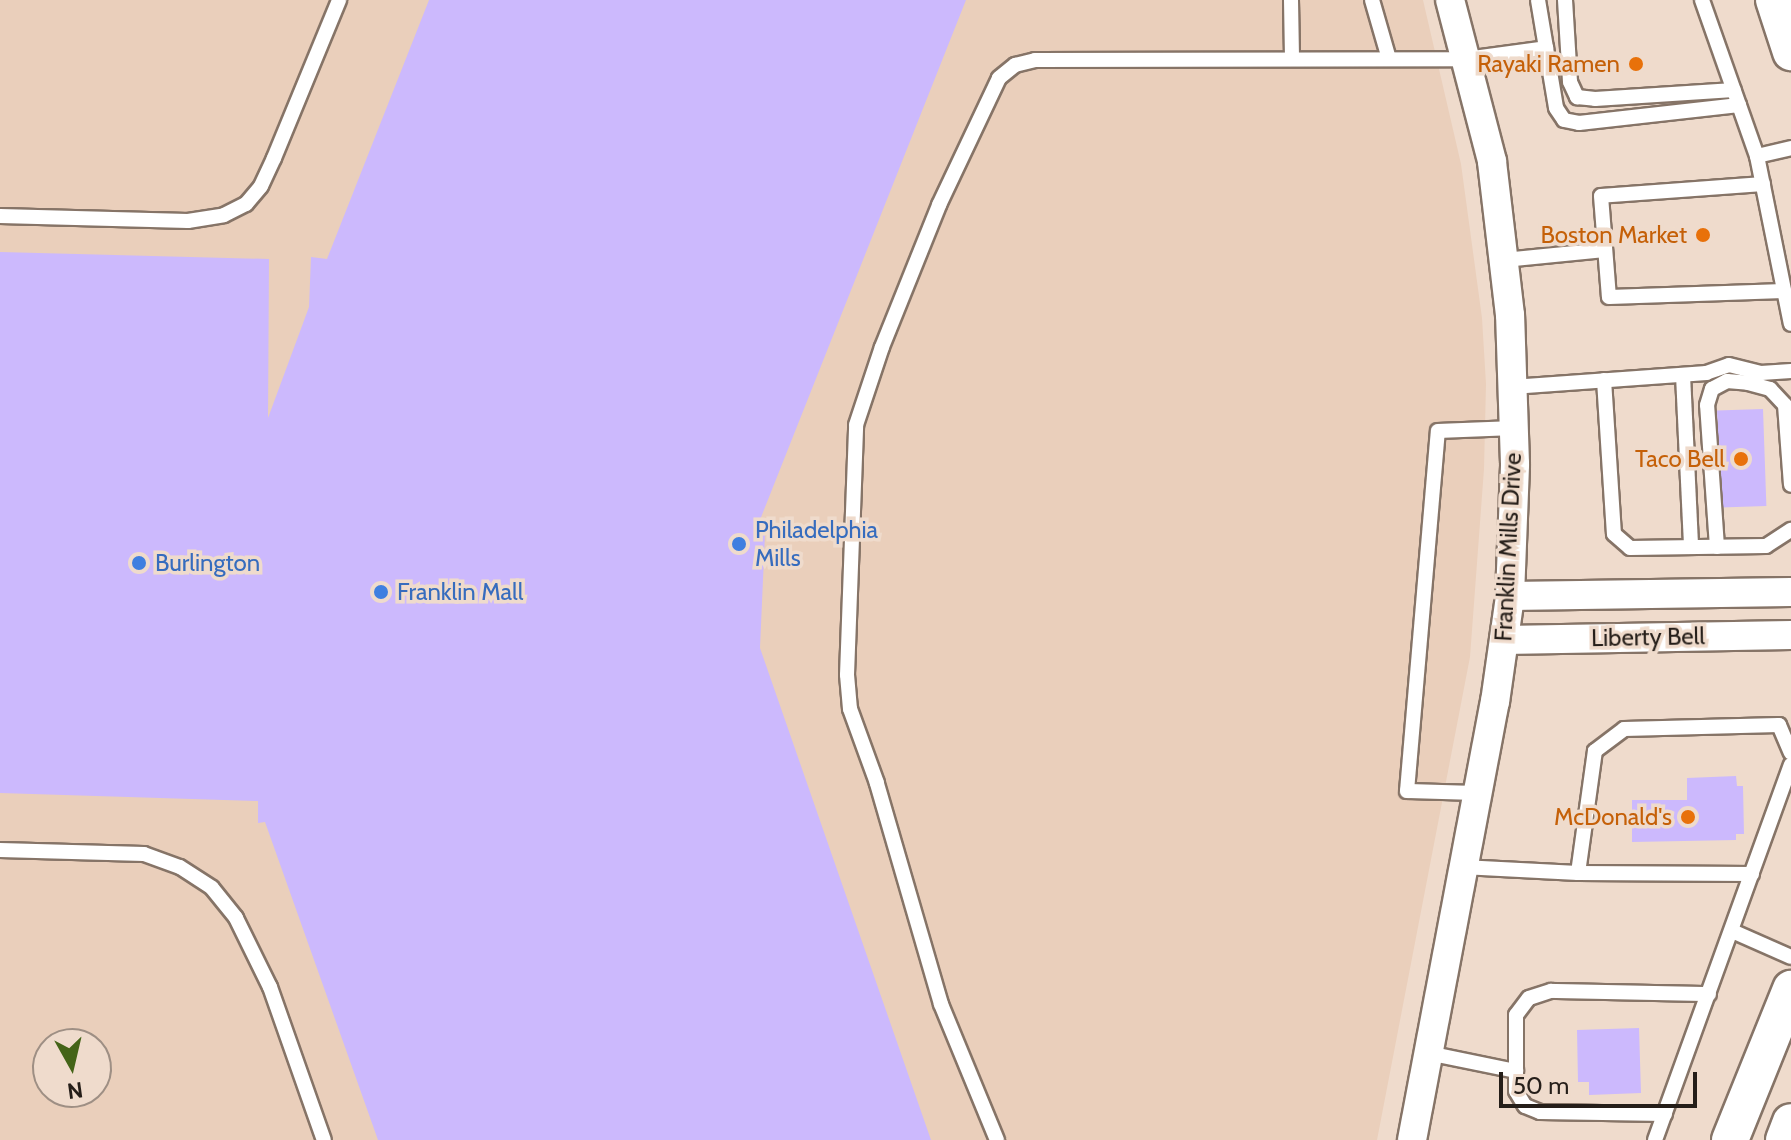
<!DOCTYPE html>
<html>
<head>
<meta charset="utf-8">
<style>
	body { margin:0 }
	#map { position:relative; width:1791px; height:1140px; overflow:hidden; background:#efdbcc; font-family:Cabin,sans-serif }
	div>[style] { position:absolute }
	.built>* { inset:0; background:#eacfbb }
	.building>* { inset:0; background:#ccb9fd; transform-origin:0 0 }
	.roads { filter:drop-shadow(2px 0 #867467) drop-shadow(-2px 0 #867467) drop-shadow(0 2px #867467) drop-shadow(0 -2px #867467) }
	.service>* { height:14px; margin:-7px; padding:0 7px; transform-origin:7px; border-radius:7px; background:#fff }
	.minor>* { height:28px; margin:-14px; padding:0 14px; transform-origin:14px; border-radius:14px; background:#fff }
	.tertiary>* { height:36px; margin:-18px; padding:0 18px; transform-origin:18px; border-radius:18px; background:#fff }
	.dots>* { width:22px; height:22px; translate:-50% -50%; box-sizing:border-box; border:4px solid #efdbcc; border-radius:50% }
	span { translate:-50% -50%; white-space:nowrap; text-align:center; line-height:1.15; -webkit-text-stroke:7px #efdbcc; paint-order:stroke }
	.food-label { font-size:24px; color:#c56008 }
	.right { translate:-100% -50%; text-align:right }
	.shop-label { font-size:24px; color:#366cbe }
	.left { translate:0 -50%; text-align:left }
	.street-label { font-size:24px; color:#251e19 }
	.north { position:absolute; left:32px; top:1028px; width:80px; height:80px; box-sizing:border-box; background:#efdbcc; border:2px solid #9e8f84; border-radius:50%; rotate:172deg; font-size:22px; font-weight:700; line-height:32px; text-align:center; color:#251e19 }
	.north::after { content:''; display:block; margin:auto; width:28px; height:36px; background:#446418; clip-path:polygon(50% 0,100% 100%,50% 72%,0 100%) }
	.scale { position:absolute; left:1499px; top:1072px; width:198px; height:36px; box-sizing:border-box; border:4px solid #251e19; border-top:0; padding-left:10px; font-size:24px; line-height:28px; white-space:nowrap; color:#251e19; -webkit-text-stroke:6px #efdbcc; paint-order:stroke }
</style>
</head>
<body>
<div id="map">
	<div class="built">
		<div style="clip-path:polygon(evenodd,0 0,1423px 0,1461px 164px,1482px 318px,1486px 384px,1484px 469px,1470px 657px,1377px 1140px,0 1140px,0 0,48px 1044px,96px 1044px,96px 1092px,48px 1092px,48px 1044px)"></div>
	</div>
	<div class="building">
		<div style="clip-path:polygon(429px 0,966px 0,754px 535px,765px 534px,760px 648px,931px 1140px,378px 1140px,265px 822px,258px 823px,258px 801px,0 793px,0 252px,269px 259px,268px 418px,309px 307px,311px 257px,327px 259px)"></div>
		<div style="left:1763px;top:409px;width:97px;height:46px;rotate:88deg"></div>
		<div style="clip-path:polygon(1736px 776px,1737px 786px,1743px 786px,1744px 834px,1736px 834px,1736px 840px,1632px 842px,1632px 800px,1687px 800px,1687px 778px)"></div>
		<div style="clip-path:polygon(1639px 1028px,1641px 1093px,1589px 1095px,1589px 1082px,1578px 1082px,1577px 1030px)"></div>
	</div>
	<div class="roads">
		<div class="service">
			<div style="left:1291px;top:0;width:59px;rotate:89deg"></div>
			<div style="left:1372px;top:0;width:61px;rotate:73.9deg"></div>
			<div style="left:1538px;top:0;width:109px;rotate:80.5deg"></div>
			<div style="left:1556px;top:108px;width:14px;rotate:56deg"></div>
			<div style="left:1564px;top:120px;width:15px;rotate:11deg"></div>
			<div style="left:1579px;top:123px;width:161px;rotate:-6.4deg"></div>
			<div style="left:1565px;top:0;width:82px;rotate:86.5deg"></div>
			<div style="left:1570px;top:82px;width:17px;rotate:65deg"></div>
			<div style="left:1577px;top:97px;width:18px;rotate:6deg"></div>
			<div style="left:1595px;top:99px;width:139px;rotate:-3.7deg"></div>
			<div style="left:1702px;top:0;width:165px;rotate:70.6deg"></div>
			<div style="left:1757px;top:156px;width:171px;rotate:78.6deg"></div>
			<div style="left:1757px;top:156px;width:35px;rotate:-13deg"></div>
			<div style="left:1763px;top:184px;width:162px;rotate:175.8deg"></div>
			<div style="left:1601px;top:196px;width:101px;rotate:85.5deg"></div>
			<div style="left:1609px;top:297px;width:175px;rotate:-2deg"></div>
			<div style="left:0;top:216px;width:188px;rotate:1.5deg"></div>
			<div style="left:188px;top:221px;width:36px;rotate:-9deg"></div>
			<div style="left:224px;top:215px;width:25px;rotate:-27deg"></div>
			<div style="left:246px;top:204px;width:23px;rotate:-50deg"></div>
			<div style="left:261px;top:186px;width:31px;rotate:-65deg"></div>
			<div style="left:274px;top:158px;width:171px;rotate:-67.6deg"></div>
			<div style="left:1504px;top:260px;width:101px;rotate:-5.7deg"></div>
			<div style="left:1683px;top:375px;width:172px;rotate:87.3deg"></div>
			<div style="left:1604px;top:380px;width:154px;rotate:86.3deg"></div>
			<div style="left:1614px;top:534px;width:21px;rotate:41deg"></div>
			<div style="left:1630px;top:548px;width:136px;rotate:-0.8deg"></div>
			<div style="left:1766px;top:546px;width:30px;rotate:-33deg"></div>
			<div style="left:1512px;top:387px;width:195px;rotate:-4.1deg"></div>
			<div style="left:1706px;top:373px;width:24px;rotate:-19deg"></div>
			<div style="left:1729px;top:365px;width:33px;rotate:14deg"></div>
			<div style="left:1761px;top:373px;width:30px;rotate:-4deg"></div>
			<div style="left:1717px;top:547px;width:142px;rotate:-94deg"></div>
			<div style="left:1707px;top:405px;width:17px;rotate:-73deg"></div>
			<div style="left:1712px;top:389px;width:17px;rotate:-28deg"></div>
			<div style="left:1727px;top:381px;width:21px;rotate:5deg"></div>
			<div style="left:1748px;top:383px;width:23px;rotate:15deg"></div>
			<div style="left:1770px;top:389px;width:22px;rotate:47deg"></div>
			<div style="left:1785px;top:405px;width:80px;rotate:85.7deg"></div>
			<div style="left:1477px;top:793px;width:70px;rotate:-178.4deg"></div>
			<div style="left:1407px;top:791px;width:361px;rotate:-85.1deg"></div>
			<div style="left:1438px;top:431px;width:76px;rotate:-2.3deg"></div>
			<div style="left:0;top:850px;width:144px;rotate:1.6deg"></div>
			<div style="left:144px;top:854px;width:38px;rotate:20deg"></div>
			<div style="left:180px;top:867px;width:38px;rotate:33deg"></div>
			<div style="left:212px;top:888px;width:38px;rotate:51deg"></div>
			<div style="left:236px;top:918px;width:77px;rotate:63.8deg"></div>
			<div style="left:270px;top:987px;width:162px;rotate:70.6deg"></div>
			<div style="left:1462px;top:867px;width:116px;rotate:3deg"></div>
			<div style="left:1752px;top:874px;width:174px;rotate:-179.7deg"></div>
			<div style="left:1578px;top:873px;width:123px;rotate:-82.1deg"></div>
			<div style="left:1595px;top:751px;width:36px;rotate:-37deg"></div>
			<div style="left:1624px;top:729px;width:155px;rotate:-1.5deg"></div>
			<div style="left:1779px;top:725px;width:30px;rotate:67deg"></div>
			<div style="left:1732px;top:931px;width:64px;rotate:23.8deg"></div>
			<div style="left:1428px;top:1053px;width:90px;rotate:11.6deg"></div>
			<div style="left:1665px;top:1114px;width:125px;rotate:-179.1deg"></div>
			<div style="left:1540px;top:1112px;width:16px;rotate:-158deg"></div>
			<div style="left:1525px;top:1106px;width:17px;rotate:-121deg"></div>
			<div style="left:1516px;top:1091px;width:76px;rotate:-90deg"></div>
			<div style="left:1516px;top:1015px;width:21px;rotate:-53deg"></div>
			<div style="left:1529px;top:998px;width:23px;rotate:-18deg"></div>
			<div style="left:1551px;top:991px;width:158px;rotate:1.1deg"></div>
			<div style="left:997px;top:1140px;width:147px;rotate:-112.4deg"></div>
			<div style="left:941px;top:1004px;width:230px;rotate:-106.2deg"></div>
			<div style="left:877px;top:783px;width:79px;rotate:-110deg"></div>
			<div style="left:850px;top:709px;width:34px;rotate:-95deg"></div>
			<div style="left:847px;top:675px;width:250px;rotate:-87.9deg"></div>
			<div style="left:856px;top:425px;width:82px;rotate:-71.6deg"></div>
			<div style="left:882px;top:347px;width:153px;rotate:-68.1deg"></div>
			<div style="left:939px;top:205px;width:140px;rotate:-64.7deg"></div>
			<div style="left:999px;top:78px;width:21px;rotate:-39deg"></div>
			<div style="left:1015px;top:65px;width:21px;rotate:-14deg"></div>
			<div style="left:1035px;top:60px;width:431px;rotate:-0.1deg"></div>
			<div style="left:1466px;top:59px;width:81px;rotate:-7.8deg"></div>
			<div style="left:1655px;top:1140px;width:399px;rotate:-70.1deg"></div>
		</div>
		<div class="minor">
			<div style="left:1510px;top:596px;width:281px;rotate:-0.8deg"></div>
			<div style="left:1504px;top:640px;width:287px;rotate:-1deg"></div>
			<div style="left:1412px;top:1140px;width:446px;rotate:-79.3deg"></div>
			<div style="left:1495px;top:702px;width:107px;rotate:-81.9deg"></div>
			<div style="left:1510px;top:596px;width:132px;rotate:-87.8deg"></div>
			<div style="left:1515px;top:464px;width:149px;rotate:-91.9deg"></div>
			<div style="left:1510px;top:315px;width:155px;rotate:-96.7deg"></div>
			<div style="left:1492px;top:161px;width:166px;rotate:-104.6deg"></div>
		</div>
		<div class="tertiary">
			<div style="left:1774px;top:0;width:55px;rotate:71.9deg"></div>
			<div style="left:1730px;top:1140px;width:163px;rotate:-68deg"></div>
			<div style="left:1784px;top:1140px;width:19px;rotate:-69deg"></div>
		</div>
	</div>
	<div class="dots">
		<div style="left:1636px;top:64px;background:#e8710a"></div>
		<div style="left:1703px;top:235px;background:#e8710a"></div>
		<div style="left:1741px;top:459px;background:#e8710a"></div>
		<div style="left:739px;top:544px;background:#3f7fe0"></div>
		<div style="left:139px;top:563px;background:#3f7fe0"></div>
		<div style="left:381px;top:592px;background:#3f7fe0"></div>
		<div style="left:1688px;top:817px;background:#e8710a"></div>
	</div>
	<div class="food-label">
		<span class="right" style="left:1620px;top:64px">Rayaki Ramen</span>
		<span class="right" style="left:1687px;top:235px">Boston Market</span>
		<span class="right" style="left:1725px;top:459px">Taco Bell</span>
		<span class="right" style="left:1672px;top:817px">McDonald's</span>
	</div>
	<div class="shop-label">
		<span class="left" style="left:755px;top:544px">Philadelphia<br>Mills</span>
		<span class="left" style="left:155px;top:563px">Burlington</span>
		<span class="left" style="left:397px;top:592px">Franklin Mall</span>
	</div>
	<div class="street-label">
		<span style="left:1508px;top:547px;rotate:-87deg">Franklin Mills Drive</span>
		<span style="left:1648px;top:637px;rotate:-1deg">Liberty Bell</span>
	</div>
	<div class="north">N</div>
	<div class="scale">50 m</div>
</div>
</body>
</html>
